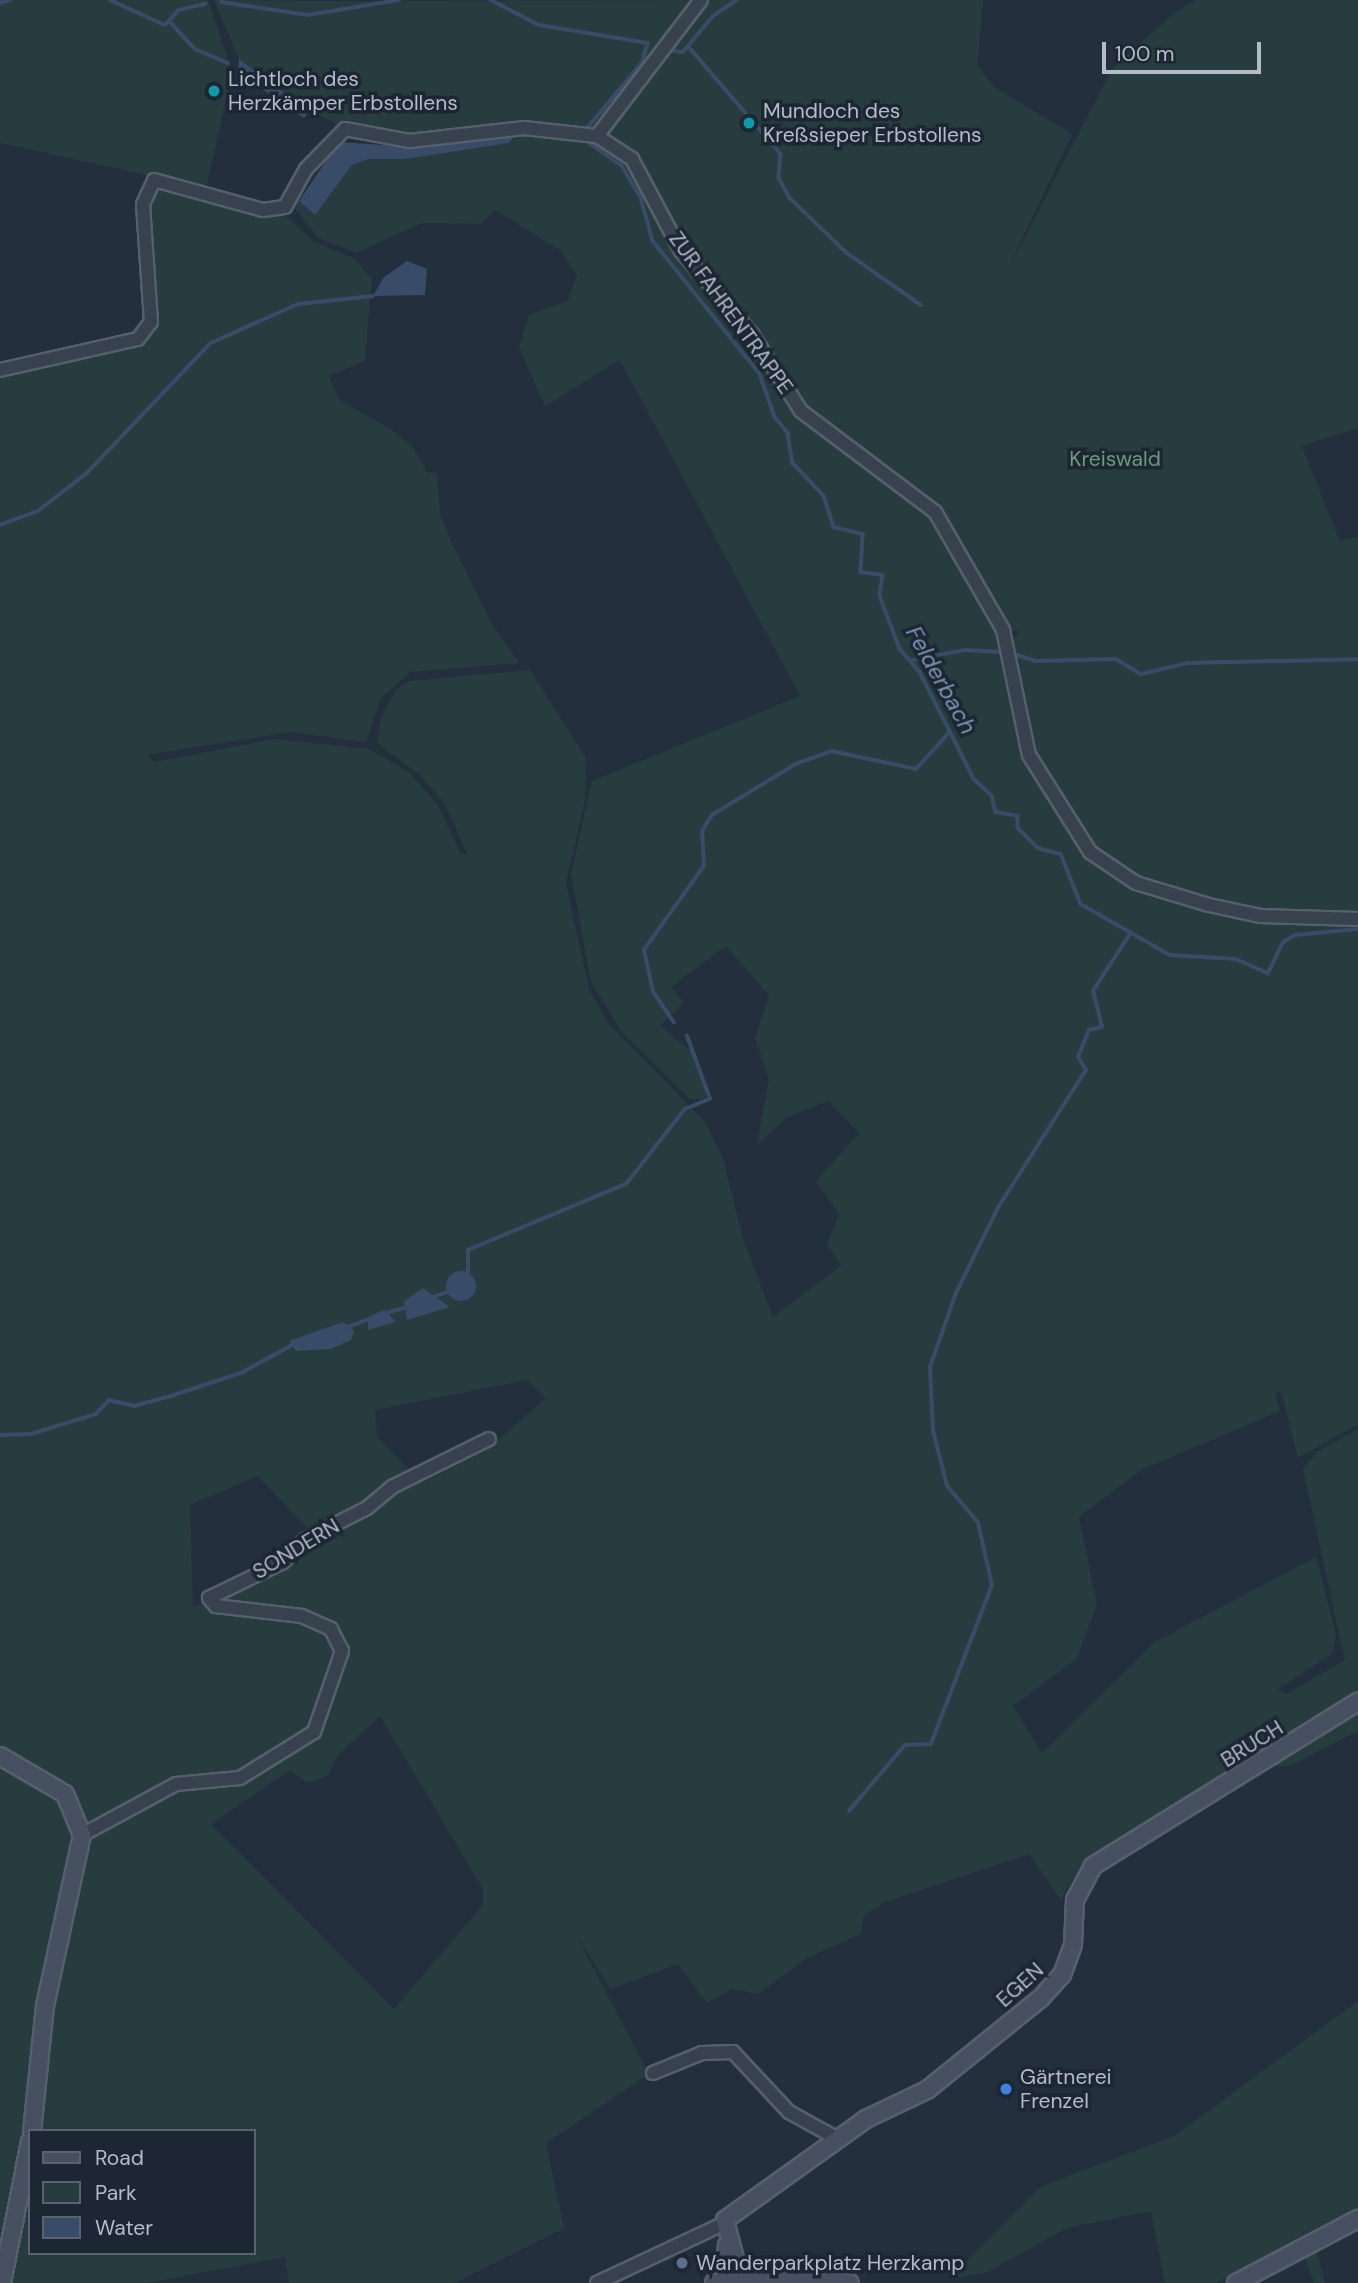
<!DOCTYPE html>
<html>
<head>
<meta charset="utf-8">
<style>
	body { margin:0 }
	#map { position:relative; width:1358px; height:2283px; overflow:hidden; background:#242f3e; font-family:"DM Sans",sans-serif }
	div>[style] { position:absolute }
	.green>* { inset:0; background:#263c3f }
	.water>* { inset:0; background:#394c67 }
	.round { border-radius:50% }
	.stream>* { height:3.5px; margin:-1.75px; padding:0 1.75px; transform-origin:1.75px; border-radius:1.75px; background:#394c67 }
	.roads { filter:drop-shadow(2px 0 #565f6c) drop-shadow(-2px 0 #565f6c) drop-shadow(0 2px #565f6c) drop-shadow(0 -2px #565f6c) }
	.street>* { height:12px; margin:-6px; padding:0 6px; transform-origin:6px; border-radius:6px; background:#38414e }
	.secondary>* { height:16px; margin:-8px; padding:0 8px; transform-origin:8px; border-radius:8px; background:#465061 }
	.dots>* { width:19px; height:19px; translate:-50% -50%; box-sizing:border-box; border:4px solid #1d2633; border-radius:50% }
	span { translate:-50% -50%; white-space:nowrap; text-align:center; line-height:1.15; -webkit-text-stroke:7px #1d2633; paint-order:stroke }
	.poi-label { font-size:21px; color:#b4bcc9 }
	.left { translate:0 -50%; text-align:left }
	.street-label { font-size:21px; color:#b4bcc9 }
	.park-label { font-size:21px; color:#6b9a76 }
	.water-label { font-size:23px; color:#7c92b1; font-style:italic }
	.legend { position:absolute; left:28px; top:2129px; width:228px; height:126px; box-sizing:border-box; background:#1d2633; border:2px solid #59626f; margin:0; padding:9px 12px; list-style:none; font-size:21px; color:#b4bcc9 }
	.legend li { display:flex; align-items:center; gap:14px; height:35px }
	.legend b { width:35px; border:2px solid #59626f }
	.scale { position:absolute; left:1102px; top:42px; width:159px; height:32px; box-sizing:border-box; border:4px solid #b4bcc9; border-top:0; padding-left:9px; font-size:21px; line-height:24px; white-space:nowrap; color:#b4bcc9; -webkit-text-stroke:5px #1d2633; paint-order:stroke }
</style>
</head>
<body>
<div id="map">
	<div class="green">
		<div style="clip-path:polygon(0 0,208px 0,232px 72px,206px 188px,0 143px)"></div>
		<div style="clip-path:polygon(214px 0,331px 1px,695px 0,596px 130px,426px 137px,342px 127px,282px 95px,239px 59px)"></div>
		<div style="clip-path:polygon(evenodd,705px 0,983px 0,977px 66px,995px 88px,1072px 134px,1003px 280px,1112px 69px,1173px 14px,1196px 0,1358px 0,1358px 428px,1302px 446px,1340px 541px,1358px 537px,1358px 916px,1245px 912px,1176px 894px,1082px 850px,1117px 878px,1211px 910px,1248px 918px,1358px 922px,1358px 1424px,1298px 1458px,1281px 1391px,1275px 1394px,1280px 1411px,1143px 1469px,1079px 1517px,1097px 1605px,1077px 1658px,1013px 1706px,1042px 1753px,1155px 1642px,1316px 1557px,1336px 1635px,1333px 1653px,1277px 1690px,1287px 1694px,1345px 1660px,1303px 1469px,1317px 1452px,1358px 1429px,1358px 1693px,1115px 1846px,1073px 1879px,1061px 1900px,1029px 1854px,883px 1903px,864px 1916px,860px 1934px,807px 1958px,758px 1994px,732px 1989px,707px 2003px,678px 1964px,611px 1989px,575px 1933px,649px 2074px,546px 2143px,564px 2228px,454px 2283px,289px 2283px,285px 2257px,147px 2283px,9px 2283px,30px 2179px,30px 2253px,254px 2253px,254px 2131px,39px 2131px,50px 2010px,83px 1836px,102px 1828px,82px 1833px,35px 2013px,27px 2126px,0 2249px,0 1763px,39px 1786px,49px 1778px,0 1749px,0 375px,35px 363px,119px 351px,140px 341px,155px 323px,147px 205px,157px 185px,237px 208px,280px 211px,314px 242px,355px 259px,372px 279px,365px 361px,329px 376px,339px 400px,389px 428px,413px 447px,427px 473px,437px 472px,440px 513px,450px 539px,492px 624px,519px 663px,410px 672px,381px 698px,366px 742px,289px 732px,148px 755px,154px 762px,275px 739px,370px 749px,409px 773px,437px 803px,461px 854px,467px 854px,445px 804px,420px 775px,377px 743px,381px 718px,396px 690px,410px 681px,530px 670px,586px 758px,585px 800px,566px 883px,589px 989px,608px 1023px,705px 1122px,723px 1159px,743px 1239px,773px 1317px,841px 1266px,827px 1244px,839px 1214px,816px 1181px,859px 1133px,828px 1101px,786px 1118px,757px 1145px,769px 1079px,755px 1039px,769px 995px,726px 946px,671px 987px,684px 1003px,660px 1025px,692px 1052px,707px 1090px,705px 1099px,690px 1099px,622px 1032px,591px 982px,571px 874px,592px 781px,800px 696px,620px 360px,545px 406px,519px 347px,529px 315px,567px 301px,577px 275px,560px 250px,495px 210px,481px 224px,422px 223px,356px 253px,318px 238px,293px 206px,299px 201px,315px 215px,352px 165px,368px 159px,509px 143px,519px 132px,597px 141px,636px 170px,670px 240px,750px 334px,804px 420px,941px 524px,940px 509px,804px 412px,760px 342px,675px 239px,637px 160px,609px 134px,629px 96px,705px 0,981px 599px,1009px 632px,1019px 630px,1013px 642px,1023px 690px,1013px 690px,1001px 632px,981px 599px,705px 0,527px 1380px,546px 1398px,487px 1450px,422px 1483px,377px 1437px,375px 1410px,527px 1380px,705px 0,258px 1476px,310px 1531px,303px 1546px,285px 1564px,193px 1608px,190px 1505px,258px 1476px,705px 0,380px 1716px,483px 1889px,483px 1905px,394px 2009px,211px 1824px,290px 1770px,307px 1783px,328px 1776px,337px 1756px,380px 1716px)"></div>
		<div style="clip-path:polygon(1358px 1709px,1358px 1731px,1290px 1766px,1269px 1766px)"></div>
		<div style="clip-path:polygon(1358px 2001px,1358px 2211px,1216px 2283px,1165px 2283px,1151px 2211px,1067px 2228px,987px 2272px,949px 2279px,1040px 2187px,1176px 2135px)"></div>
		<div style="clip-path:polygon(1315px 2244px,1325px 2283px,1314px 2283px,1302px 2251px)"></div>
	</div>
	<div class="water">
		<div style="clip-path:polygon(239px 59px,309px 111px,304px 118px,238px 72px)"></div>
		<div style="clip-path:polygon(514px 136px,509px 143px,405px 159px,368px 159px,352px 165px,315px 215px,299px 201px,339px 142px,413px 147px)"></div>
		<div style="clip-path:polygon(407px 261px,427px 269px,425px 295px,373px 296px,384px 277px)"></div>
		<div class="round" style="left:446px;top:1271px;width:30px;height:30px"></div>
		<div style="clip-path:polygon(423px 1288px,450px 1307px,407px 1320px,404px 1301px)"></div>
		<div style="clip-path:polygon(384px 1310px,396px 1322px,368px 1330px,368px 1317px)"></div>
		<div style="clip-path:polygon(343px 1322px,354px 1331px,351px 1340px,331px 1349px,296px 1351px,289px 1341px)"></div>
	</div>
	<div class="stream">
		<div style="left:110px;top:0;width:60px;rotate:24.4deg"></div>
		<div style="left:165px;top:25px;width:21px;rotate:-47deg"></div>
		<div style="left:179px;top:10px;width:27px;rotate:-13deg"></div>
		<div style="left:491px;top:0;width:54px;rotate:27.5deg"></div>
		<div style="left:539px;top:25px;width:110px;rotate:9.4deg"></div>
		<div style="left:648px;top:43px;width:20px;rotate:105deg"></div>
		<div style="left:643px;top:62px;width:86px;rotate:129.8deg"></div>
		<div style="left:221px;top:2px;width:88px;rotate:8.5deg"></div>
		<div style="left:308px;top:15px;width:92px;rotate:-9.4deg"></div>
		<div style="left:0;top:3px;width:10px;rotate:-17deg"></div>
		<div style="left:171px;top:23px;width:35px;rotate:47deg"></div>
		<div style="left:195px;top:49px;width:36px;rotate:23deg"></div>
		<div style="left:689px;top:47px;width:141px;rotate:49.3deg"></div>
		<div style="left:781px;top:154px;width:24px;rotate:95deg"></div>
		<div style="left:779px;top:178px;width:23px;rotate:61deg"></div>
		<div style="left:790px;top:198px;width:79px;rotate:44deg"></div>
		<div style="left:847px;top:253px;width:90px;rotate:35.1deg"></div>
		<div style="left:668px;top:50px;width:15px;rotate:8deg"></div>
		<div style="left:683px;top:52px;width:47px;rotate:-50.2deg"></div>
		<div style="left:713px;top:16px;width:29px;rotate:-34deg"></div>
		<div style="left:588px;top:142px;width:42px;rotate:35.2deg"></div>
		<div style="left:622px;top:166px;width:37px;rotate:59deg"></div>
		<div style="left:641px;top:198px;width:45px;rotate:74.4deg"></div>
		<div style="left:653px;top:241px;width:171px;rotate:51.2deg"></div>
		<div style="left:760px;top:374px;width:46px;rotate:70.8deg"></div>
		<div style="left:775px;top:417px;width:21px;rotate:51deg"></div>
		<div style="left:788px;top:433px;width:30px;rotate:81deg"></div>
		<div style="left:793px;top:463px;width:45px;rotate:46.8deg"></div>
		<div style="left:824px;top:496px;width:33px;rotate:72deg"></div>
		<div style="left:834px;top:527px;width:30px;rotate:14deg"></div>
		<div style="left:863px;top:534px;width:38px;rotate:93deg"></div>
		<div style="left:861px;top:572px;width:22px;rotate:8deg"></div>
		<div style="left:883px;top:575px;width:21px;rotate:98deg"></div>
		<div style="left:880px;top:596px;width:57px;rotate:69.3deg"></div>
		<div style="left:900px;top:649px;width:30px;rotate:49deg"></div>
		<div style="left:920px;top:672px;width:120px;rotate:63.2deg"></div>
		<div style="left:974px;top:779px;width:25px;rotate:43deg"></div>
		<div style="left:992px;top:796px;width:16px;rotate:76deg"></div>
		<div style="left:996px;top:812px;width:22px;rotate:10deg"></div>
		<div style="left:1018px;top:816px;width:12px;rotate:90deg"></div>
		<div style="left:1018px;top:828px;width:28px;rotate:45deg"></div>
		<div style="left:1038px;top:848px;width:24px;rotate:15deg"></div>
		<div style="left:1061px;top:854px;width:54px;rotate:68.2deg"></div>
		<div style="left:1081px;top:904px;width:103px;rotate:29.8deg"></div>
		<div style="left:1170px;top:955px;width:66px;rotate:3.5deg"></div>
		<div style="left:1236px;top:959px;width:35px;rotate:24deg"></div>
		<div style="left:1268px;top:973px;width:34px;rotate:-64deg"></div>
		<div style="left:1283px;top:942px;width:14px;rotate:-30deg"></div>
		<div style="left:1295px;top:935px;width:63px;rotate:-5.4deg"></div>
		<div style="left:0;top:525px;width:40px;rotate:-20.2deg"></div>
		<div style="left:38px;top:511px;width:62px;rotate:-37.8deg"></div>
		<div style="left:87px;top:473px;width:180px;rotate:-46.4deg"></div>
		<div style="left:211px;top:343px;width:95px;rotate:-24.1deg"></div>
		<div style="left:298px;top:304px;width:75px;rotate:-6.1deg"></div>
		<div style="left:1010px;top:653px;width:27px;rotate:17deg"></div>
		<div style="left:1036px;top:661px;width:80px;rotate:-1.4deg"></div>
		<div style="left:1116px;top:659px;width:29px;rotate:31deg"></div>
		<div style="left:1141px;top:674px;width:48px;rotate:-13.2deg"></div>
		<div style="left:1188px;top:663px;width:170px;rotate:-1.3deg"></div>
		<div style="left:912px;top:660px;width:54px;rotate:-10.7deg"></div>
		<div style="left:965px;top:650px;width:38px;rotate:3deg"></div>
		<div style="left:674px;top:1023px;width:37px;rotate:-124deg"></div>
		<div style="left:653px;top:992px;width:43px;rotate:-102.1deg"></div>
		<div style="left:644px;top:950px;width:103px;rotate:-54.5deg"></div>
		<div style="left:704px;top:866px;width:35px;rotate:-93deg"></div>
		<div style="left:702px;top:831px;width:19px;rotate:-58deg"></div>
		<div style="left:712px;top:815px;width:98px;rotate:-31.3deg"></div>
		<div style="left:796px;top:764px;width:38px;rotate:-20deg"></div>
		<div style="left:832px;top:751px;width:86px;rotate:12.1deg"></div>
		<div style="left:916px;top:769px;width:49px;rotate:-47.5deg"></div>
		<div style="left:468px;top:1279px;width:29px;rotate:-90deg"></div>
		<div style="left:468px;top:1250px;width:171px;rotate:-22.7deg"></div>
		<div style="left:626px;top:1184px;width:95px;rotate:-51.8deg"></div>
		<div style="left:685px;top:1109px;width:27px;rotate:-22deg"></div>
		<div style="left:710px;top:1099px;width:67px;rotate:-110.1deg"></div>
		<div style="left:434px;top:1297px;width:20px;rotate:-20deg"></div>
		<div style="left:384px;top:1314px;width:24px;rotate:-17deg"></div>
		<div style="left:345px;top:1328px;width:23px;rotate:-20deg"></div>
		<div style="left:0;top:1435px;width:31px;rotate:-2deg"></div>
		<div style="left:31px;top:1434px;width:68px;rotate:-17.1deg"></div>
		<div style="left:96px;top:1414px;width:19px;rotate:-47deg"></div>
		<div style="left:109px;top:1400px;width:26px;rotate:13deg"></div>
		<div style="left:134px;top:1406px;width:38px;rotate:-15deg"></div>
		<div style="left:171px;top:1396px;width:74px;rotate:-18.2deg"></div>
		<div style="left:241px;top:1373px;width:60px;rotate:-28.7deg"></div>
		<div style="left:849px;top:1811px;width:87px;rotate:-49.7deg"></div>
		<div style="left:905px;top:1745px;width:26px;rotate:-2deg"></div>
		<div style="left:931px;top:1744px;width:170px;rotate:-69deg"></div>
		<div style="left:992px;top:1585px;width:64px;rotate:-102.7deg"></div>
		<div style="left:978px;top:1523px;width:48px;rotate:-130deg"></div>
		<div style="left:947px;top:1486px;width:57px;rotate:-104.3deg"></div>
		<div style="left:933px;top:1431px;width:64px;rotate:-92.7deg"></div>
		<div style="left:930px;top:1367px;width:78px;rotate:-70.6deg"></div>
		<div style="left:956px;top:1293px;width:97px;rotate:-63.7deg"></div>
		<div style="left:999px;top:1206px;width:161px;rotate:-57.4deg"></div>
		<div style="left:1086px;top:1070px;width:15px;rotate:-122deg"></div>
		<div style="left:1078px;top:1057px;width:29px;rotate:-68deg"></div>
		<div style="left:1089px;top:1030px;width:13px;rotate:-13deg"></div>
		<div style="left:1102px;top:1027px;width:37px;rotate:-104deg"></div>
		<div style="left:1093px;top:991px;width:68px;rotate:-57deg"></div>
	</div>
	<div class="roads">
		<div class="street">
			<div style="left:597px;top:136px;width:171px;rotate:-52.6deg"></div>
			<div style="left:0;top:370px;width:141px;rotate:-12.7deg"></div>
			<div style="left:138px;top:339px;width:21px;rotate:-53deg"></div>
			<div style="left:151px;top:322px;width:118px;rotate:-93.9deg"></div>
			<div style="left:143px;top:204px;width:26px;rotate:-65deg"></div>
			<div style="left:154px;top:180px;width:113px;rotate:15.4deg"></div>
			<div style="left:263px;top:210px;width:22px;rotate:-8deg"></div>
			<div style="left:285px;top:207px;width:43px;rotate:-61.1deg"></div>
			<div style="left:306px;top:169px;width:56px;rotate:-45.7deg"></div>
			<div style="left:345px;top:129px;width:65px;rotate:10.6deg"></div>
			<div style="left:409px;top:141px;width:116px;rotate:-6.4deg"></div>
			<div style="left:524px;top:128px;width:73px;rotate:6.3deg"></div>
			<div style="left:597px;top:136px;width:42px;rotate:33.3deg"></div>
			<div style="left:632px;top:159px;width:104px;rotate:62deg"></div>
			<div style="left:681px;top:251px;width:109px;rotate:49.5deg"></div>
			<div style="left:752px;top:334px;width:91px;rotate:57.5deg"></div>
			<div style="left:801px;top:411px;width:168px;rotate:37deg"></div>
			<div style="left:935px;top:512px;width:136px;rotate:60deg"></div>
			<div style="left:1003px;top:630px;width:128px;rotate:78.3deg"></div>
			<div style="left:1029px;top:755px;width:115px;rotate:57.8deg"></div>
			<div style="left:1090px;top:852px;width:55px;rotate:34deg"></div>
			<div style="left:1136px;top:883px;width:76px;rotate:16.8deg"></div>
			<div style="left:1209px;top:905px;width:52px;rotate:12.2deg"></div>
			<div style="left:1260px;top:916px;width:98px;rotate:1.8deg"></div>
			<div style="left:82px;top:1835px;width:107px;rotate:-28.5deg"></div>
			<div style="left:176px;top:1784px;width:64px;rotate:-5.4deg"></div>
			<div style="left:240px;top:1778px;width:87px;rotate:-31.9deg"></div>
			<div style="left:314px;top:1732px;width:86px;rotate:-70.9deg"></div>
			<div style="left:342px;top:1651px;width:25px;rotate:-117deg"></div>
			<div style="left:331px;top:1629px;width:32px;rotate:-156deg"></div>
			<div style="left:302px;top:1616px;width:87px;rotate:-173.4deg"></div>
			<div style="left:216px;top:1606px;width:11px;rotate:-131deg"></div>
			<div style="left:209px;top:1598px;width:82px;rotate:-25.9deg"></div>
			<div style="left:283px;top:1562px;width:30px;rotate:-46deg"></div>
			<div style="left:304px;top:1540px;width:71px;rotate:-26.9deg"></div>
			<div style="left:367px;top:1508px;width:33px;rotate:-40deg"></div>
			<div style="left:392px;top:1487px;width:108px;rotate:-26.3deg"></div>
			<div style="left:653px;top:2073px;width:53px;rotate:-22.2deg"></div>
			<div style="left:702px;top:2053px;width:31px;rotate:-2deg"></div>
			<div style="left:733px;top:2052px;width:82px;rotate:47deg"></div>
			<div style="left:789px;top:2112px;width:58px;rotate:28.8deg"></div>
			<div style="left:597px;top:2283px;width:139px;rotate:-25.1deg"></div>
		</div>
		<div class="secondary">
			<div style="left:0;top:1756px;width:75px;rotate:30.3deg"></div>
			<div style="left:65px;top:1794px;width:44px;rotate:67.5deg"></div>
			<div style="left:82px;top:1835px;width:175px;rotate:102.2deg"></div>
			<div style="left:45px;top:2006px;width:126px;rotate:95.9deg"></div>
			<div style="left:740px;top:2278px;width:60px;rotate:-104.5deg"></div>
			<div style="left:725px;top:2220px;width:173px;rotate:-35.6deg"></div>
			<div style="left:866px;top:2119px;width:68px;rotate:-25.4deg"></div>
			<div style="left:927px;top:2090px;width:146px;rotate:-38.9deg"></div>
			<div style="left:1041px;top:1998px;width:31px;rotate:-48deg"></div>
			<div style="left:1062px;top:1975px;width:32px;rotate:-70deg"></div>
			<div style="left:1073px;top:1945px;width:45px;rotate:-87.5deg"></div>
			<div style="left:1075px;top:1900px;width:38px;rotate:-62deg"></div>
			<div style="left:1093px;top:1866px;width:312px;rotate:-31.8deg"></div>
			<div style="left:725px;top:2281px;width:36px;rotate:-87deg"></div>
			<div style="left:2px;top:2283px;width:144px;rotate:-78.8deg"></div>
			<div style="left:714px;top:2283px;width:48px;rotate:-7.1deg"></div>
			<div style="left:762px;top:2277px;width:88px;rotate:3.9deg"></div>
			<div style="left:1236px;top:2283px;width:138px;rotate:-27.7deg"></div>
		</div>
	</div>
	<div class="dots">
		<div style="left:214px;top:91px;background:#0f9aa8"></div>
		<div style="left:749px;top:123px;background:#0f9aa8"></div>
		<div style="left:1006px;top:2089px;background:#3f7fe0"></div>
		<div style="left:682px;top:2263px;background:#5c6f8a"></div>
	</div>
	<div class="poi-label">
		<span class="left" style="left:228px;top:91px">Lichtloch des<br>Herzkämper Erbstollens</span>
		<span class="left" style="left:763px;top:123px">Mundloch des<br>Kreßsieper Erbstollens</span>
		<span class="left" style="left:1020px;top:2089px">Gärtnerei<br>Frenzel</span>
		<span class="left" style="left:696px;top:2263px">Wanderparkplatz Herzkamp</span>
	</div>
	<div class="street-label">
		<span style="left:731px;top:313px;rotate:54deg">ZUR FAHRENTRAPPE</span>
		<span style="left:296px;top:1549px;rotate:-31deg">SONDERN</span>
		<span style="left:1252px;top:1744px;rotate:-32deg">BRUCH</span>
		<span style="left:1020px;top:1985px;rotate:-42deg">EGEN</span>
	</div>
	<div class="park-label">
		<span style="left:1115px;top:459px">Kreiswald</span>
	</div>
	<div class="water-label">
		<span style="left:941px;top:680px;rotate:61deg">Felderbach</span>
	</div>
	<ul class="legend">
	<li><b style="height:9px;background:#465061"></b>Road</li>
	<li><b style="height:19px;background:#263c3f"></b>Park</li>
	<li><b style="height:19px;background:#394c67"></b>Water</li>
	</ul>
	<div class="scale">100 m</div>
</div>
</body>
</html>
